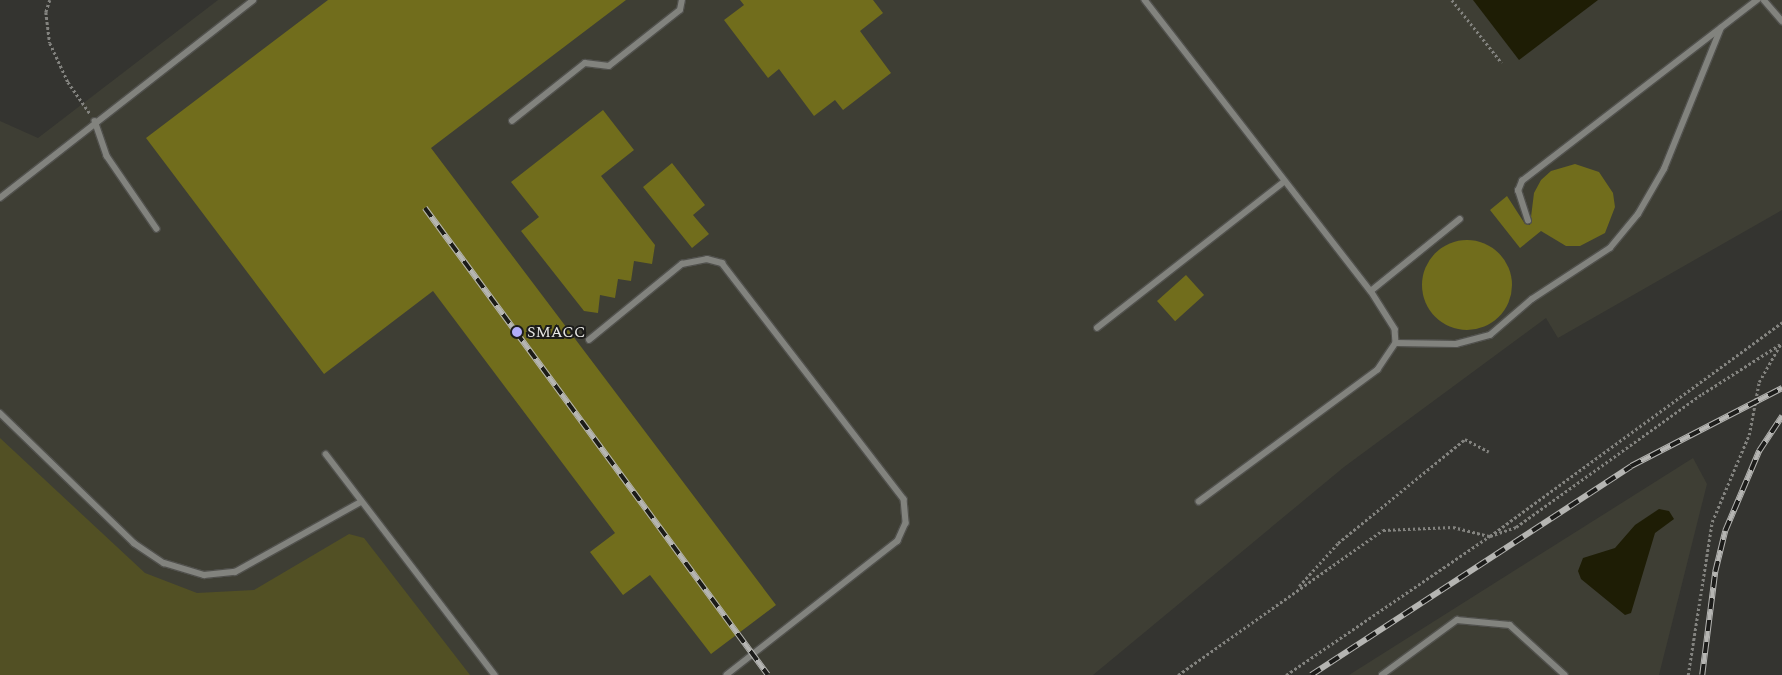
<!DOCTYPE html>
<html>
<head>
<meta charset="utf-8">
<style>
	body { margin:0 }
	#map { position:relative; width:1782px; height:675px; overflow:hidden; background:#343430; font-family:Spectral,serif }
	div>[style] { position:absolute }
	.built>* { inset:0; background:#3e3e34 }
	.green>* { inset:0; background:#525024 }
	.water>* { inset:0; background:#1e1d05 }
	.building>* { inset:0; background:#716d1c; transform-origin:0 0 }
	.round { border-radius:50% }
	.path>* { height:2.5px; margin-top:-1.25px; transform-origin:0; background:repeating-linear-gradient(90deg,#83837f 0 2.5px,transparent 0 5px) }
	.roads { filter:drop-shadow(1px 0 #51514d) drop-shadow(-1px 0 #51514d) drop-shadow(0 1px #51514d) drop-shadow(0 -1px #51514d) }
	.lane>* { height:5.5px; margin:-2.75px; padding:0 2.75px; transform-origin:2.75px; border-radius:2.75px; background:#82837e }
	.rail>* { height:5.5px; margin-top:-2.75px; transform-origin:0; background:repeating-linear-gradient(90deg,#1c1c1a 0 11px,#b5b5b2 0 22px); box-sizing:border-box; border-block:1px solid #b5b5b2 }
	.dots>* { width:14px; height:14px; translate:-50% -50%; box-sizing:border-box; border:2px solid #1c1c1a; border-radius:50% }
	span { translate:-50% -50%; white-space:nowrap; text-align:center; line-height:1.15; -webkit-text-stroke:4px #1c1c1a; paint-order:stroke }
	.poi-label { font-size:16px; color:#e7e7e5 }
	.left { translate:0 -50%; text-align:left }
</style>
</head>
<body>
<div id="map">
	<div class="built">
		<div style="clip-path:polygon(218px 0,1782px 0,1782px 210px,1558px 338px,1546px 318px,1344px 467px,1093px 675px,0 675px,0 121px,38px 138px)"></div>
		<div style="clip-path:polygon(1693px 458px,1707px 484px,1659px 675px,1349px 675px)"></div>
	</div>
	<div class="green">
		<div style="clip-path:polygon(0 438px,145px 573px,197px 593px,254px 590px,349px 534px,364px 538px,470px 675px,0 675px)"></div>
	</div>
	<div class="water">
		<div style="clip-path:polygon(1473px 0,1598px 0,1519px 60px)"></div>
		<div style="clip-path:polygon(1659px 509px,1669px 511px,1674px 519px,1655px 533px,1631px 613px,1625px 615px,1581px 579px,1578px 571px,1583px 558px,1615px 548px,1635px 525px)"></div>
	</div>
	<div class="building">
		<div style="clip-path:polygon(328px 0,626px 0,431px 148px,776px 605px,711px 654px,650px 575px,623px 595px,590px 552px,615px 533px,433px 291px,324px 374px,146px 138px)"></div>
		<div style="clip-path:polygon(740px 0,873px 0,883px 13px,860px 31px,891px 73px,843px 110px,835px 100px,814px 116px,779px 69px,768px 78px,724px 20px,744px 5px)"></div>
		<div style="clip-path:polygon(603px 110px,634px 150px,601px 176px,655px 245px,652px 264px,634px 261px,631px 281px,618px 279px,615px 298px,600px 295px,598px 313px,584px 311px,521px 231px,539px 217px,511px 182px)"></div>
		<div style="clip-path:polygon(672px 163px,705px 205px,693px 215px,709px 234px,692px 248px,643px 187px)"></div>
		<div style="clip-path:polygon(1575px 164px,1599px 172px,1613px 193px,1615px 207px,1605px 233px,1580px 246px,1566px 246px,1541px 231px,1520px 248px,1490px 210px,1507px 196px,1525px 224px,1530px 225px,1534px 193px,1541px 180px,1551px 171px)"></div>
		<div class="round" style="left:1422px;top:240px;width:90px;height:90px"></div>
		<div style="left:1186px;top:275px;width:27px;height:39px;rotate:48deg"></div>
	</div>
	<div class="path">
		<div style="left:50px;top:0;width:13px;rotate:108deg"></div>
		<div style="left:46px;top:12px;width:31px;rotate:83deg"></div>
		<div style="left:50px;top:43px;width:43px;rotate:65.2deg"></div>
		<div style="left:68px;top:82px;width:39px;rotate:55deg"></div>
		<div style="left:1452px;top:0;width:80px;rotate:51.6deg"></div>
		<div style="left:1299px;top:586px;width:58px;rotate:-47.8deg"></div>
		<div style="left:1338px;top:543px;width:164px;rotate:-39.3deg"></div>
		<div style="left:1465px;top:439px;width:27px;rotate:28deg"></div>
		<div style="left:1178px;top:675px;width:251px;rotate:-35.3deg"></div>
		<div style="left:1383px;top:530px;width:70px;rotate:-2.5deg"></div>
		<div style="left:1453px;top:527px;width:38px;rotate:14deg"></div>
		<div style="left:1490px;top:536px;width:28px;rotate:-19deg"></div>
		<div style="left:1516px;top:527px;width:229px;rotate:-35.6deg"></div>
		<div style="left:1702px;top:394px;width:95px;rotate:-32.5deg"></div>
		<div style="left:1286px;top:675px;width:247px;rotate:-34.3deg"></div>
		<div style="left:1490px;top:536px;width:362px;rotate:-36.2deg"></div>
		<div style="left:1688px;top:675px;width:155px;rotate:-81.1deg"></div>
		<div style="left:1712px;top:522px;width:95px;rotate:-67deg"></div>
		<div style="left:1749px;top:435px;width:54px;rotate:-79.3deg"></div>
		<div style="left:1759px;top:382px;width:43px;rotate:-60.4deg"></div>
	</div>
	<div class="roads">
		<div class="lane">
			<div style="left:1145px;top:0;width:368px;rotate:52.2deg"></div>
			<div style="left:1371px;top:291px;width:45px;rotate:57.7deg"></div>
			<div style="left:1395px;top:329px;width:14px;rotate:86deg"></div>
			<div style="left:1396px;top:343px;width:32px;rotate:124deg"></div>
			<div style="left:1378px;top:370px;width:222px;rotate:143.6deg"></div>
			<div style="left:1764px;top:0;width:28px;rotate:49deg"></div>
			<div style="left:95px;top:121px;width:37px;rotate:71deg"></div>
			<div style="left:107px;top:156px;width:88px;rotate:55.6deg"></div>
			<div style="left:512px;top:121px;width:93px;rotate:-38.5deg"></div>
			<div style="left:585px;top:63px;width:24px;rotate:7deg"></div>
			<div style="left:609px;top:66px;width:90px;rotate:-38.3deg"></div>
			<div style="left:680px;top:10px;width:10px;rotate:-79deg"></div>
			<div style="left:0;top:198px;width:321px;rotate:-38deg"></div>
			<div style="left:1528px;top:221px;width:32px;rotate:-108deg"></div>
			<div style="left:1518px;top:191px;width:11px;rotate:-68deg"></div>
			<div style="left:1522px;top:181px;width:297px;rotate:-37.6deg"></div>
			<div style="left:1371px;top:291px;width:114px;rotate:-39deg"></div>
			<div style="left:1097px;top:328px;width:237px;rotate:-38deg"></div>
			<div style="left:589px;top:340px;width:120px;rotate:-39.3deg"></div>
			<div style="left:682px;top:264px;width:25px;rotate:-11deg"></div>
			<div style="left:707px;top:259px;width:16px;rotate:15deg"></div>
			<div style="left:722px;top:263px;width:298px;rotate:52.4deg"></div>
			<div style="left:904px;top:499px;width:24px;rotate:85deg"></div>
			<div style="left:906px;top:523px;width:20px;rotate:114deg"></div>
			<div style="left:898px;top:541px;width:217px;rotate:141.9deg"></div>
			<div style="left:1396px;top:343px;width:60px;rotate:1deg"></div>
			<div style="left:1456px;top:344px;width:35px;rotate:-15deg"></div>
			<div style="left:1490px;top:335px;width:55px;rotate:-40.6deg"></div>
			<div style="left:1532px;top:299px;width:93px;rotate:-33.2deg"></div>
			<div style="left:1610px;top:248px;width:44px;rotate:-50.5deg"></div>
			<div style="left:1638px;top:214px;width:52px;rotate:-60deg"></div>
			<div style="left:1664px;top:169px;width:152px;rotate:-68deg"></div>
			<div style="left:0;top:413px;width:187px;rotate:44.1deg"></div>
			<div style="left:134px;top:543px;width:36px;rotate:34deg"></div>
			<div style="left:164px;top:563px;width:42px;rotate:16.7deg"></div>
			<div style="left:204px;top:575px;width:31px;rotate:-6deg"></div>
			<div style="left:235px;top:572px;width:144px;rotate:-29.1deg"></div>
			<div style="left:326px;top:454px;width:278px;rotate:52.6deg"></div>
			<div style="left:1382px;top:675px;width:93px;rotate:-36.3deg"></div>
			<div style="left:1457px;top:620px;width:53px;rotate:5.4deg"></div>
			<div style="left:1510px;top:625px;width:74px;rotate:42.3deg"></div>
		</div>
	</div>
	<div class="rail">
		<div style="left:425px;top:208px;width:579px;rotate:53.7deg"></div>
		<div style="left:1311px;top:675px;width:382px;rotate:-33.1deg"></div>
		<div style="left:1631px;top:466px;width:170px;rotate:-27.3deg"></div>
		<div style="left:1702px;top:675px;width:104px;rotate:-82.8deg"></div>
		<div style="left:1715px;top:572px;width:42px;rotate:-76.3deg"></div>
		<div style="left:1725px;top:531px;width:87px;rotate:-67deg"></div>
		<div style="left:1759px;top:451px;width:42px;rotate:-56.7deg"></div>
	</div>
	<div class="dots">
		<div style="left:517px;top:332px;background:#b2adf9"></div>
	</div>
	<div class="poi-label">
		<span class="left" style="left:527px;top:332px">SMACC</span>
	</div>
</div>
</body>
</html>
